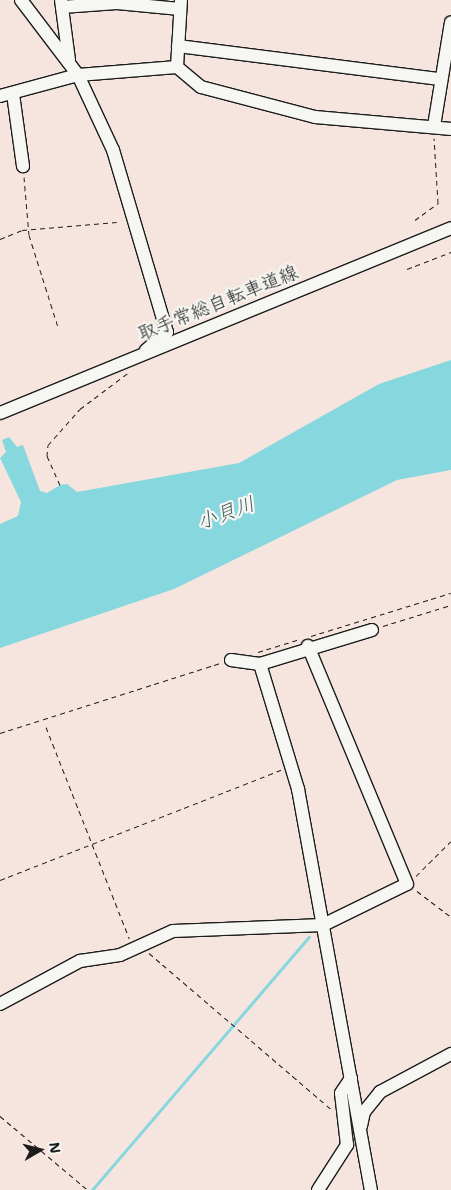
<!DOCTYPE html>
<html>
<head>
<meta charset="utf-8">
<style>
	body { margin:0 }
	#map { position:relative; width:451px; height:1190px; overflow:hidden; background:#f6e5df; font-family:"Shantell Sans","Klee One",sans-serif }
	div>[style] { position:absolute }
	.water>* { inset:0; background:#86d7de }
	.stream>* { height:2.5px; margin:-1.25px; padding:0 1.25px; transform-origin:1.25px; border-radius:1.25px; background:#86d7de }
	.path>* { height:1px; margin-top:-0.5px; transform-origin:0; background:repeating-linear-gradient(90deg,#1c1c1c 0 5px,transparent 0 9px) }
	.roads { filter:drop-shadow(1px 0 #1c1c1c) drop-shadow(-1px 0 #1c1c1c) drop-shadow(0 1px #1c1c1c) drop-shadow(0 -1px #1c1c1c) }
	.minor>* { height:12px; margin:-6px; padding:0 6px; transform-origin:6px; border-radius:6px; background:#f6f6f2 }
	span { translate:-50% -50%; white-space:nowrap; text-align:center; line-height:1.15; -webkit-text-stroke:4.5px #f6f6f2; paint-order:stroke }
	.street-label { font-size:19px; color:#1c1c1c }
	.water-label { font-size:20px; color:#415d60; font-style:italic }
	.north { position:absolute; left:15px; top:1125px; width:50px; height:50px; -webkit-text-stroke:4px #f6f6f2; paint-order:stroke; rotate:82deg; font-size:14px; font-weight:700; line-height:20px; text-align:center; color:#1c1c1c }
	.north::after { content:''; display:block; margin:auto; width:18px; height:22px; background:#1c1c1c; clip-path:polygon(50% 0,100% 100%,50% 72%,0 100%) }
</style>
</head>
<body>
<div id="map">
	<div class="water">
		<div style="clip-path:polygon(451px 360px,451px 470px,397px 480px,174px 589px,0 648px,0 524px,18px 516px,21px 502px,0 458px,6px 452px,2px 440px,9px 437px,17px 447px,23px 445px,40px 491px,47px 493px,60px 485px,67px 484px,77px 492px,239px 463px,379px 384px)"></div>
	</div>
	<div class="stream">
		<div style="left:92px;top:1190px;width:333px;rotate:-49.4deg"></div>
	</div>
	<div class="path">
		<div style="left:24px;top:177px;width:58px;rotate:85.1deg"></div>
		<div style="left:29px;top:235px;width:96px;rotate:72.5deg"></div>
		<div style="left:415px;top:220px;width:29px;rotate:-36deg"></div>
		<div style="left:438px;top:203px;width:65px;rotate:-93.5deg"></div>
		<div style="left:0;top:239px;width:24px;rotate:-22deg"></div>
		<div style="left:22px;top:230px;width:95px;rotate:-4.8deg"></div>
		<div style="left:407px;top:269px;width:47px;rotate:-21.1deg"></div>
		<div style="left:60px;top:485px;width:32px;rotate:-114deg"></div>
		<div style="left:47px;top:456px;width:11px;rotate:-85deg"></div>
		<div style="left:48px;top:445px;width:48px;rotate:-48.4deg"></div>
		<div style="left:80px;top:409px;width:60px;rotate:-36.9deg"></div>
		<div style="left:383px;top:626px;width:71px;rotate:-17.2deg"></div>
		<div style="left:311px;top:636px;width:146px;rotate:-17.1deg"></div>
		<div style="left:258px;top:652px;width:44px;rotate:-17.2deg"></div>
		<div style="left:46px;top:727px;width:227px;rotate:68.5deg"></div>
		<div style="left:0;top:733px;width:232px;rotate:-17.6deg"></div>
		<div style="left:416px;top:876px;width:49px;rotate:-45deg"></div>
		<div style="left:0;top:880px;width:302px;rotate:-21.4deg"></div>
		<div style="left:417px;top:891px;width:43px;rotate:37.4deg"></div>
		<div style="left:149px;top:953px;width:241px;rotate:40.6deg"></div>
		<div style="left:0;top:1116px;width:115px;rotate:40.1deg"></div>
	</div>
	<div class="roads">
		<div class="minor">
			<div style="left:21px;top:0;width:94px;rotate:52.8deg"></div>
			<div style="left:78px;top:75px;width:83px;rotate:65deg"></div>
			<div style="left:113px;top:150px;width:190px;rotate:73.5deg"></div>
			<div style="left:167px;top:332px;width:28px;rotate:139deg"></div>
			<div style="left:61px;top:0;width:61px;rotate:82.4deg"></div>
			<div style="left:62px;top:7px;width:55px;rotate:-4.2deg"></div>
			<div style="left:117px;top:3px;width:63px;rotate:5.4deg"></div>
			<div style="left:178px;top:46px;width:264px;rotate:7.2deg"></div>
			<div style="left:177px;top:67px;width:67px;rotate:-86.6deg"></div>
			<div style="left:13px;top:94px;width:73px;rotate:82.1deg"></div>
			<div style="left:0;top:96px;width:81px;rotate:-15.1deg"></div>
			<div style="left:78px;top:75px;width:99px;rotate:-4.6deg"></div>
			<div style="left:177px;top:67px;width:31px;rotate:40deg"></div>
			<div style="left:201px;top:87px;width:118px;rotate:14.7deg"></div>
			<div style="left:315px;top:117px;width:137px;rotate:5deg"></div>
			<div style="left:434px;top:126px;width:105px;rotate:-80.7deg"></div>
			<div style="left:0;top:413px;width:487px;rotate:-22.3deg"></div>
			<div style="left:231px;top:660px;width:29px;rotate:8deg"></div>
			<div style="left:260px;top:664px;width:117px;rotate:-16.9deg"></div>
			<div style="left:260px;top:664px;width:131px;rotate:73.1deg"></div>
			<div style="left:298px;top:789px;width:408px;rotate:79.7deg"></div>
			<div style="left:0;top:1004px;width:91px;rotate:-28.3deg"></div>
			<div style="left:80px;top:961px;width:40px;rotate:-8.5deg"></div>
			<div style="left:120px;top:955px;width:58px;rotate:-24.4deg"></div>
			<div style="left:173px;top:931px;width:150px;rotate:-2.3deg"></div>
			<div style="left:323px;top:925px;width:93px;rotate:-26deg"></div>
			<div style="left:407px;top:884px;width:258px;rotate:-112.6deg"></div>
			<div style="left:361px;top:1126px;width:14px;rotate:-78deg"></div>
			<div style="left:364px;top:1112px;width:26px;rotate:-51deg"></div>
			<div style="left:380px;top:1092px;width:81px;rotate:-28.2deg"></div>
			<div style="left:318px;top:1190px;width:54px;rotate:-57.2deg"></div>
			<div style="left:347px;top:1145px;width:52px;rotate:-96.6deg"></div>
			<div style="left:341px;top:1093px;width:18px;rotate:-56deg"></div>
		</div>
	</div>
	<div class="street-label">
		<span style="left:218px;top:303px;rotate:-22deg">取手常総自転車道線</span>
	</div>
	<div class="water-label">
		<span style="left:226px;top:513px;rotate:-20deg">小貝川</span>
	</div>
	<div class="north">N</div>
</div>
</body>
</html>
